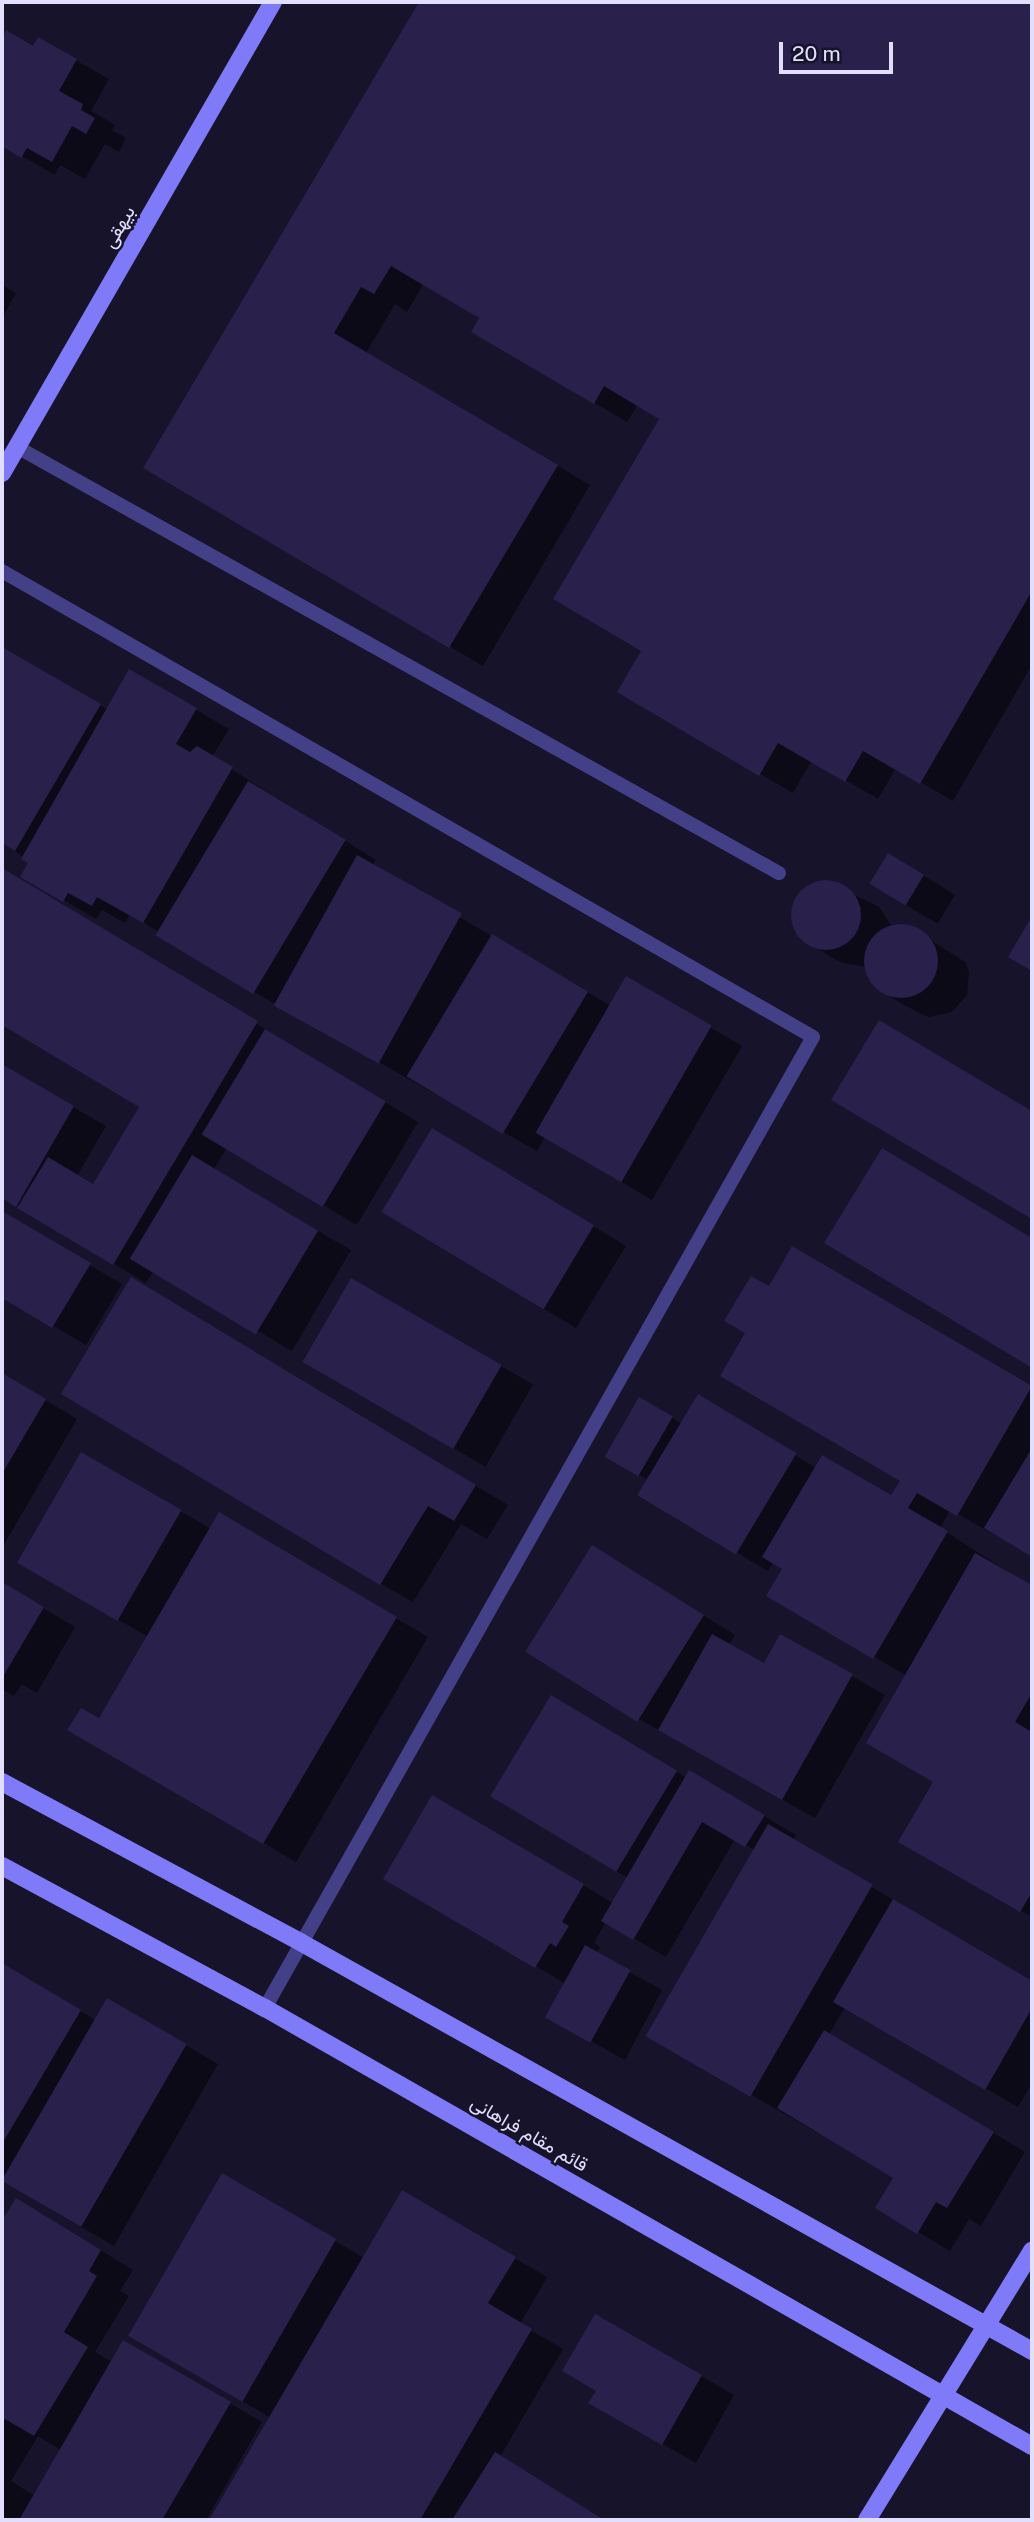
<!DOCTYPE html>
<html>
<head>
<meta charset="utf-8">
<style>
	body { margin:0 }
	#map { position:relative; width:1034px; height:2522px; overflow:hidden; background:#17132b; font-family:"Public Sans",Vazirmatn,sans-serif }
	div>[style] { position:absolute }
	.shadow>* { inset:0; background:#0007; transform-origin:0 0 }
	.building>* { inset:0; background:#29204b; transform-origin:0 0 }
	.round { border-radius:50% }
	.lane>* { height:14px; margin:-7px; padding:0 7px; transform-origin:7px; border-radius:7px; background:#434087 }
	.secondary>* { height:18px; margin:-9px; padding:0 9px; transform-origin:9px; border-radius:9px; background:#7e7af8 }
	span { translate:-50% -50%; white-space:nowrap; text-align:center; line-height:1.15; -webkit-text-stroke:5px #17132b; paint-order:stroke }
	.street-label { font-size:19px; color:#e2defd }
	.frame { position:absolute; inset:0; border:4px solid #e2defd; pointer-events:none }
	.scale { position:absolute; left:779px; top:42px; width:114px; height:32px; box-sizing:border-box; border:4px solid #e2defd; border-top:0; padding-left:9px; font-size:21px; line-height:24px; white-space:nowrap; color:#e2defd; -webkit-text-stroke:5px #17132b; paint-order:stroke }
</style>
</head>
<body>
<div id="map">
	<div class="shadow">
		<div style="clip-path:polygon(421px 2px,1032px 2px,1032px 665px,953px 801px,896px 768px,878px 799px,812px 760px,793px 793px,619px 692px,643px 650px,662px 418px,638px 404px,627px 422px,473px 331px,481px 317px,424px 283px,407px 312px,395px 304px,366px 353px,590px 485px,483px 666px,146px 467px)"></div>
		<div style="clip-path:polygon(6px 33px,34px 48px,39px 40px,109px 79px,91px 111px,115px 125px,112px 130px,126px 138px,119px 152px,105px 144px,85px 179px,60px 165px,55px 175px,3px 145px,7px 138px,2px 134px,2px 68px,6px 60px,2px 58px,2px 41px)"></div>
		<div style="clip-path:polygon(2px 285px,16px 293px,2px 318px)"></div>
		<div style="clip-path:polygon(2px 648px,108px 710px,130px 671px,229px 729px,212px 757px,376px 860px,372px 866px,611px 1006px,627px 979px,742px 1046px,652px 1200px,545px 1137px,537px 1151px,252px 991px,130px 914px,125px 923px,102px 910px,96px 919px,23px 876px,31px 863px,2px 841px)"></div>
		<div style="left:889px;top:855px;width:77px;height:34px;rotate:31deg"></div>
		<div style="clip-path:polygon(2px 869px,418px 1122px,357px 1225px,227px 1148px,213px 1170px,351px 1250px,292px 1351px,154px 1270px,146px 1283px,2px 1196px,2px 1066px,106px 1126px,77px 1176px,94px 1186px,141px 1106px,2px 1023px)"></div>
		<div style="clip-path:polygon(827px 882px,879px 907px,893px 928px,912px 928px,965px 962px,969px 972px,967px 995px,952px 1012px,929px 1017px,919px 1013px,885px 994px,868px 977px,867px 967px,842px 963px,809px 944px,794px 925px,793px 914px,800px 894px)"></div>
		<div style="clip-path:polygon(912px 1041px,1032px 1112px,1032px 1217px,834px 1099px)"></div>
		<div style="clip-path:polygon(465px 1149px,626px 1246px,576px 1328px,544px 1309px)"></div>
		<div style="clip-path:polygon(915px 1169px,1032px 1239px,1032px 1365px,827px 1242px)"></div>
		<div style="clip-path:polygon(2px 1213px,122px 1284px,86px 1345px,2px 1296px)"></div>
		<div style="clip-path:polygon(793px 1248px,1032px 1387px,1032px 1555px,950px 1510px,940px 1528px,1032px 1587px,1032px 1917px,901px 1841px,935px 1781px,907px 1676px,768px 1595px,784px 1568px,774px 1562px,768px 1571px,736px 1552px,648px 1480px,606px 1456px,640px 1399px,682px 1424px,731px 1416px,816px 1468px,892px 1498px,902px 1480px,769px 1288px)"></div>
		<div style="left:352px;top:1280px;width:209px;height:95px;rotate:30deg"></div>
		<div style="clip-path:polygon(164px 1298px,508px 1505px,487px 1539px,461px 1524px,413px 1602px,381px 1584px)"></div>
		<div style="clip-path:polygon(2px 1375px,77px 1419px,2px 1548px)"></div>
		<div style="clip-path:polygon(82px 1454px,211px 1529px,220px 1515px,428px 1637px,296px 1862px,70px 1729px,99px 1720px,148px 1637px,19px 1561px)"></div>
		<div style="clip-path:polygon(625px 1566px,735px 1635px,729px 1645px,765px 1665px,781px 1636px,885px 1695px,815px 1818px,639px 1719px)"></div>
		<div style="clip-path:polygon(2px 1584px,75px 1627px,37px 1693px,22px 1684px,14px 1696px,2px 1689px)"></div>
		<div style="clip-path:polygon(584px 1716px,687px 1778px,690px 1773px,796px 1835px,793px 1840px,1032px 1983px,1032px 2083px,1018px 2107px,845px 2007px,829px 2035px,1025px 2152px,981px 2226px,969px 2219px,950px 2251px,918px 2232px,895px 2177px,648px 2036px,755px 1850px,735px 1839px,666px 1957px,606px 1922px,594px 1943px,600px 1947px,596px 1953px,662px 1990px,625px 2060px,581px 2036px,566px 1984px,386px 1878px,433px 1797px,613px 1903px,628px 1878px,492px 1796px)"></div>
		<div style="clip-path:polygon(2px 1964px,95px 2020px,108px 2000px,218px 2064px,114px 2246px,3px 2181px)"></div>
		<div style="clip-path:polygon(222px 2175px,364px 2258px,402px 2192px,547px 2277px,520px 2324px,563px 2349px,500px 2457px,603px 2520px,211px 2520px,271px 2418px,129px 2334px)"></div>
		<div style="clip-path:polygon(evenodd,2px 2216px,49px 2219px,133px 2270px,120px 2291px,129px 2296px,95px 2352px,112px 2362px,124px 2342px,262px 2422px,206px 2520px,2px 2520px,2px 2216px,38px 2436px,61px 2450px,35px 2496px,11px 2481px,38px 2436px)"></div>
		<div style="clip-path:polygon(596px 2316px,734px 2395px,696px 2463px,591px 2403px,598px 2390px)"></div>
	</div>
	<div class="building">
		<div style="clip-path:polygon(419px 2px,1032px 2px,1032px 591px,920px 784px,863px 751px,845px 782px,778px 743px,759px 776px,617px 692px,641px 651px,553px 599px,659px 419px,604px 386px,594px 404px,471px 332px,479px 318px,391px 266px,374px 294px,361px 287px,334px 333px,558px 465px,449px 648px,143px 468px)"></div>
		<div style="clip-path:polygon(6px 30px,33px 46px,38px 37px,77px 59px,59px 91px,83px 104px,81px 110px,95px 118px,86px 134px,72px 126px,52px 162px,27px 148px,21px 158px,2px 146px,2px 38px)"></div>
		<div style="clip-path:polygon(2px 647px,101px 704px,15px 851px,2px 843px)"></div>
		<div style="clip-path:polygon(129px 669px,197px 708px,176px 744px,190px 752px,197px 746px,233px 767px,143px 923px,97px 897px,92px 906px,68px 893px,63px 902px,20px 877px,28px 863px,21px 859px)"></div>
		<div style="left:248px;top:781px;width:114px;height:180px;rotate:31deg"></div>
		<div style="left:888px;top:853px;width:42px;height:36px;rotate:31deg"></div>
		<div style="left:357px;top:855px;width:120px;height:172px;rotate:29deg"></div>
		<div style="clip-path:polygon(2px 868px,258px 1021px,113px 1265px,17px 1208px,48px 1157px,93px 1184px,139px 1107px,2px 1025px)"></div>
		<div class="round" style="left:791px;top:880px;width:70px;height:70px"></div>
		<div style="clip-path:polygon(1032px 916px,1032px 971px,1008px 957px)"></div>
		<div class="round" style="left:864px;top:924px;width:74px;height:74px"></div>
		<div style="left:492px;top:934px;width:112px;height:166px;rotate:31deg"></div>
		<div style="left:626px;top:976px;width:99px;height:181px;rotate:30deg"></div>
		<div style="clip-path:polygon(879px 1020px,1032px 1111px,1032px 1219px,831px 1100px)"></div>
		<div style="left:265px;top:1029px;width:141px;height:123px;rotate:31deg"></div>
		<div style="clip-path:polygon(2px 1064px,74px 1106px,16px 1207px,2px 1198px)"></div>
		<div style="left:432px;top:1128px;width:189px;height:98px;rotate:31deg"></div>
		<div style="clip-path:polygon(882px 1148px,1032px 1238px,1032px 1368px,824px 1243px)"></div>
		<div style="left:192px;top:1155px;width:147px;height:121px;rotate:31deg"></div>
		<div style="clip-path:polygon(2px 1211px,91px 1263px,52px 1328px,2px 1298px)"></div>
		<div style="clip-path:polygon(792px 1246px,1032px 1386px,957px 1516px,917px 1493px,908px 1508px,948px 1531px,873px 1659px,766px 1596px,782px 1569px,762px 1557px,822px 1455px,891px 1495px,900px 1481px,720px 1376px,745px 1333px,724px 1321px,751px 1276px,769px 1286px)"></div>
		<div style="clip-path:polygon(131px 1277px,476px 1485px,454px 1521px,428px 1506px,380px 1585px,61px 1394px)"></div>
		<div style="left:351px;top:1278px;width:174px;height:97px;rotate:30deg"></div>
		<div style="clip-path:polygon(2px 1373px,46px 1399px,2px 1474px)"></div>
		<div style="left:698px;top:1394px;width:115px;height:118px;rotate:31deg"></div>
		<div style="left:639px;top:1397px;width:39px;height:69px;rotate:30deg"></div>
		<div style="clip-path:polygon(1032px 1448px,1032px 1557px,984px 1528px)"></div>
		<div style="left:81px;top:1452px;width:116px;height:128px;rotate:30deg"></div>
		<div style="clip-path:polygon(219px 1512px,397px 1617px,263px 1844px,67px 1730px,81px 1708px,99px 1718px)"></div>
		<div style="left:592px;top:1545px;width:132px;height:126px;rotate:32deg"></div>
		<div style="clip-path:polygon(975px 1553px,1032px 1585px,1032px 1693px,1015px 1722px,1032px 1732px,1032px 1892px,1020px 1912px,898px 1842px,933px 1782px,866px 1743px)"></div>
		<div style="clip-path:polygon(2px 1582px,44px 1607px,4px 1675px,2px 1674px)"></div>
		<div style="clip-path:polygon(712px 1634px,764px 1663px,780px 1634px,853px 1674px,782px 1800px,658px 1730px)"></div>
		<div style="left:551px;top:1695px;width:147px;height:118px;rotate:31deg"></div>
		<div style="clip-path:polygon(689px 1770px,765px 1815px,745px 1847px,702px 1822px,633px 1940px,601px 1921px)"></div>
		<div style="clip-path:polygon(432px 1795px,584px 1884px,562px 1922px,569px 1926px,556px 1947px,550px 1943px,535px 1968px,383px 1879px)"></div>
		<div style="left:768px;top:1824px;width:121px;height:245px;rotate:30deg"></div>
		<div style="clip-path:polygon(893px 1899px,1032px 1981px,1032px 2008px,985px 2090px,833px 2002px)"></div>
		<div style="left:585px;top:1945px;width:52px;height:83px;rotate:29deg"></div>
		<div style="clip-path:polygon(2px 1963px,81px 2010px,2px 2144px)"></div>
		<div style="left:107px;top:1998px;width:92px;height:211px;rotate:30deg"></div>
		<div style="clip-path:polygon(824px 2030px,994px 2132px,947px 2208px,936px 2202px,917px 2234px,875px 2208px,893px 2178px,777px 2108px)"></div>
		<div style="left:222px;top:2173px;width:132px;height:188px;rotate:30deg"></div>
		<div style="clip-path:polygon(402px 2190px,516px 2257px,488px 2303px,532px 2329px,420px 2520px,209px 2520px)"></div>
		<div style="clip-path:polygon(16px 2198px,101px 2250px,89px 2271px,97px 2276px,64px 2332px,88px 2347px,34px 2436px,5px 2419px,2px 2423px,2px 2214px,5px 2216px)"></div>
		<div style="clip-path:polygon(595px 2314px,702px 2375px,662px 2445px,588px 2403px,596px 2391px,562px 2371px)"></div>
		<div style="clip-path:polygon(123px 2340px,231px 2402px,162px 2520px,19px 2520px)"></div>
		<div style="clip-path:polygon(495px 2452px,604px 2520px,452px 2520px)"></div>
	</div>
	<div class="lane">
		<div style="left:17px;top:447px;width:873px;rotate:29.21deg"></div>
		<div style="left:2px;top:571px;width:935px;rotate:29.88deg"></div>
		<div style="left:813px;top:1037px;width:1115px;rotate:119.44deg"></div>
	</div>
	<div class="secondary">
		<div style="left:2px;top:473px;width:543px;rotate:-60.09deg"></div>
		<div style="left:2px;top:1782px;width:340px;rotate:28.2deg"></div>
		<div style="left:302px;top:1943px;width:836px;rotate:29.2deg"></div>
		<div style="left:2px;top:1866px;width:299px;rotate:28.4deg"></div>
		<div style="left:265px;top:2008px;width:883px;rotate:29.73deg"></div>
		<div style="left:867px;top:2520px;width:316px;rotate:-58.5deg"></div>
	</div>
	<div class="street-label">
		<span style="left:119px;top:227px;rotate:-60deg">بیهقی</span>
		<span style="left:529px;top:2134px;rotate:30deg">قائم مقام فراهانی</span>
	</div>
	<div class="frame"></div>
	<div class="scale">20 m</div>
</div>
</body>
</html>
